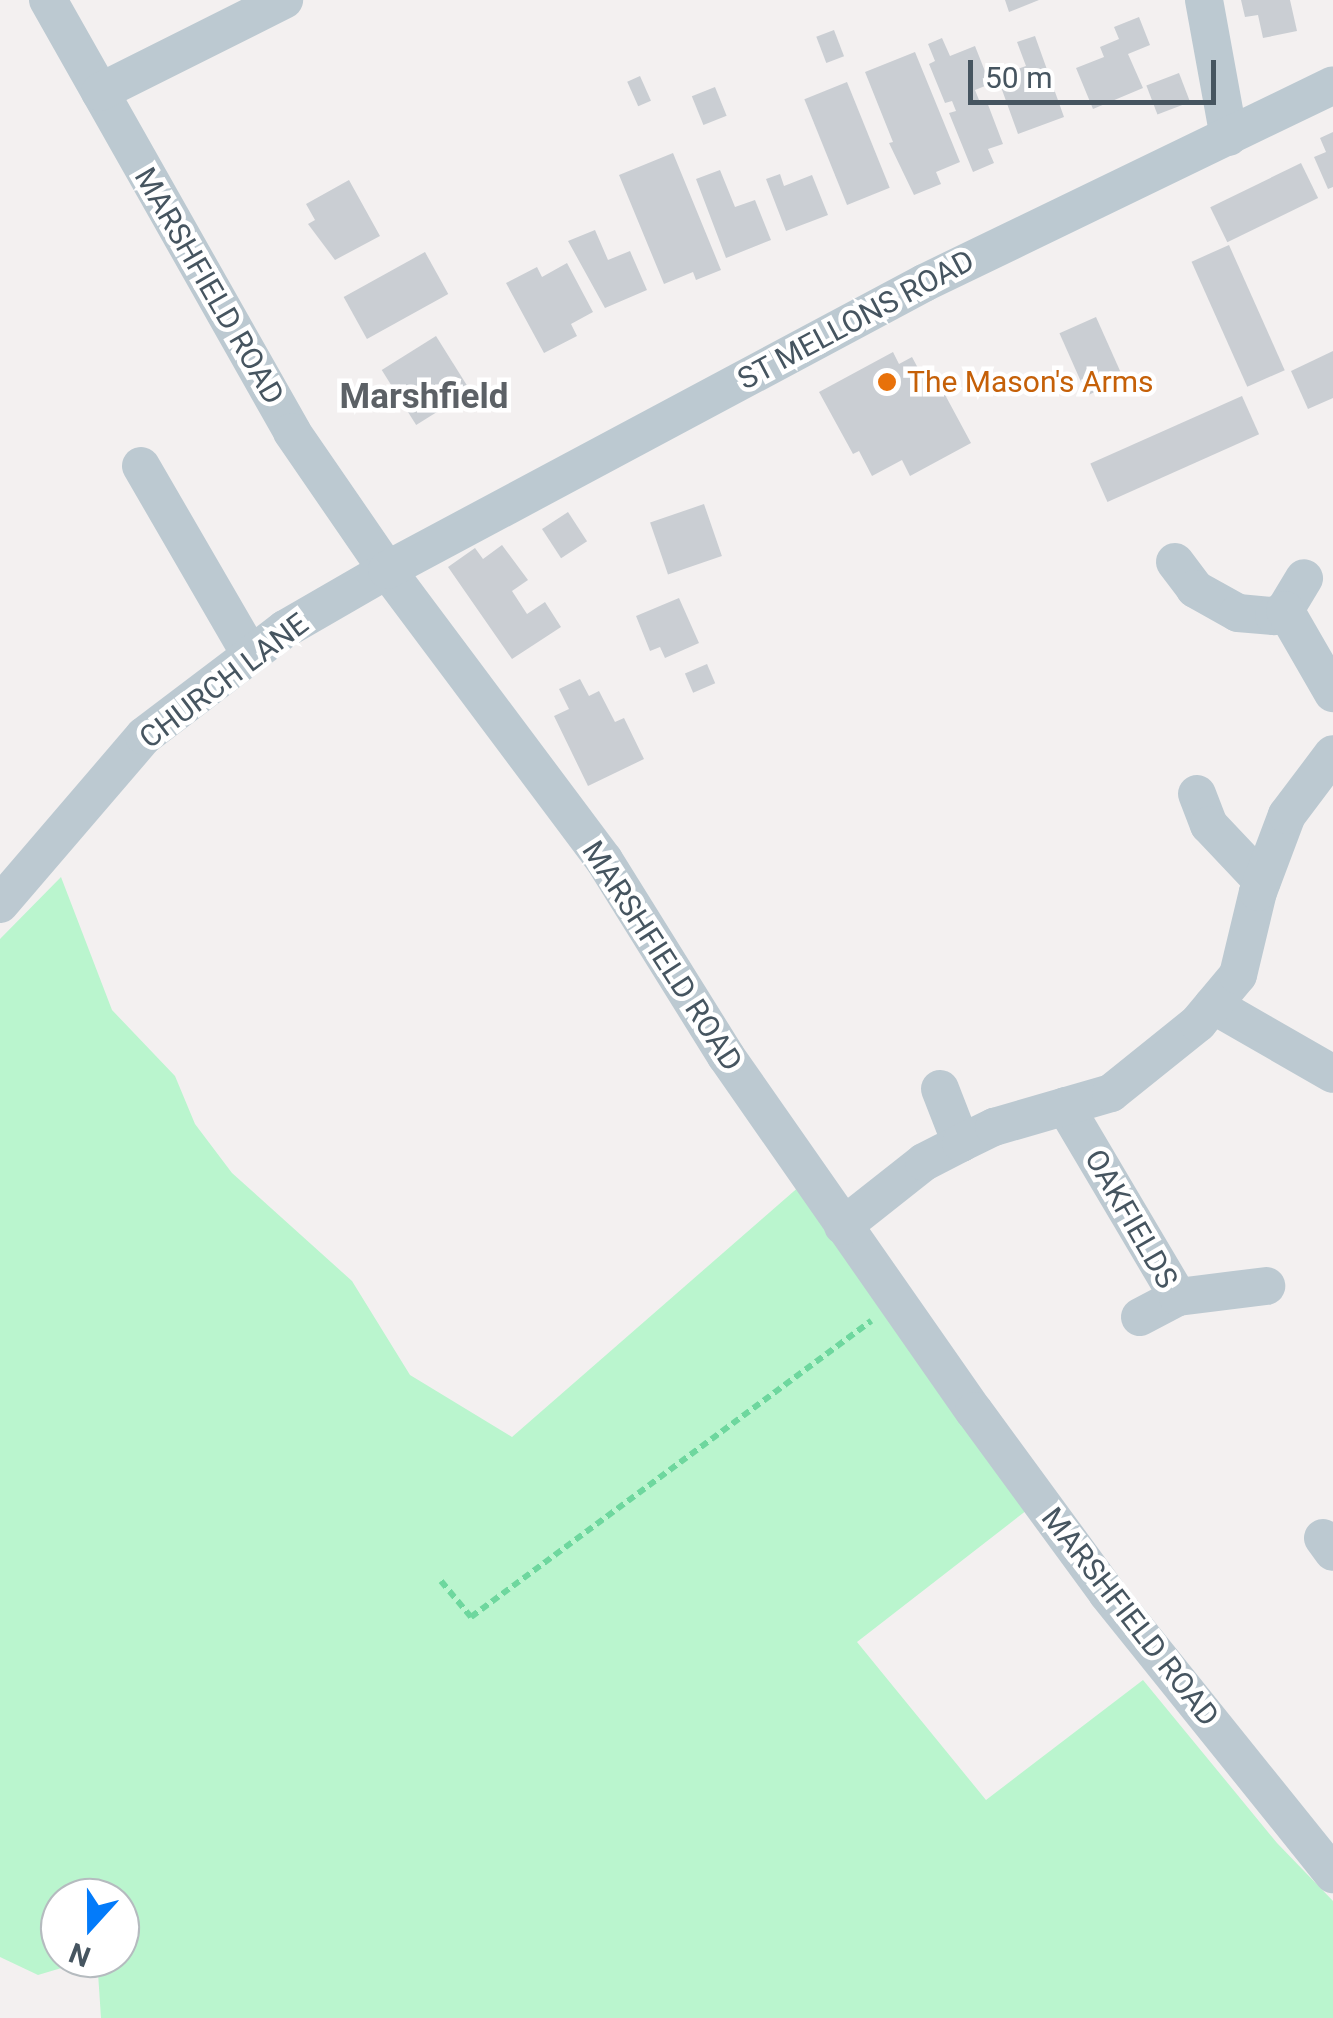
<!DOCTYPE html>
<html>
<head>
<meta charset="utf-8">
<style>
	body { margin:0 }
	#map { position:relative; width:1333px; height:2018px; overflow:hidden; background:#f3f0f0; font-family:Roboto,sans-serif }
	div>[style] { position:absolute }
	.green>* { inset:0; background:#baf5ce }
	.building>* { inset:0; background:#caced3; transform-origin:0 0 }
	.path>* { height:6px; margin-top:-3px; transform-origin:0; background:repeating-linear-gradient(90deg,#6ed79e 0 8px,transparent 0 13px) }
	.minor>* { height:38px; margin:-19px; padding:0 19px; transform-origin:19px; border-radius:19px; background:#bcc9d1 }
	.dots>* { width:28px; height:28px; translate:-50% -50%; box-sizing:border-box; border:5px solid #fff; border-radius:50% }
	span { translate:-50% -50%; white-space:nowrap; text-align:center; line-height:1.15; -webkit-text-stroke:9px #fff; paint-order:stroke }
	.street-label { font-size:30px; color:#465560 }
	.food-label { font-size:30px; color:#c56008 }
	.left { translate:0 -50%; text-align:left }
	.quarter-label { font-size:35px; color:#5c6166; font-weight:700 }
	.north { position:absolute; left:40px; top:1878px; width:100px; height:100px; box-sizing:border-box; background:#fff; border:2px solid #b5bbbf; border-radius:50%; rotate:201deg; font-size:28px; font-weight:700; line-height:40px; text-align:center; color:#465560 }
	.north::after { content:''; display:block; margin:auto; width:35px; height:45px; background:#037bfa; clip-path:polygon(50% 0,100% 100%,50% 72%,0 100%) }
	.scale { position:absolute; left:968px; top:60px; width:248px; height:45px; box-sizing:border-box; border:5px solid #465560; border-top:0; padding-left:12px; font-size:30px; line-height:35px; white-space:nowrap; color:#465560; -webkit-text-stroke:8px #fff; paint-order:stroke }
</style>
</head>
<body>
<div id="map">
	<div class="green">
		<div style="clip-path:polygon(61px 877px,112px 1010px,175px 1076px,195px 1124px,232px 1173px,352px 1281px,410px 1375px,512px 1437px,809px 1178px,1040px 1500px,857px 1642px,986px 1800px,1143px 1680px,1277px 1843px,1333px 1901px,1333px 2018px,101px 2018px,97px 1958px,120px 1958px,120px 1898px,60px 1898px,60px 1958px,95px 1958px,38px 1975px,0 1957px,0 939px)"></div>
	</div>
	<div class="building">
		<div style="clip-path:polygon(1005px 0,1039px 0,1009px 12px)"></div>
		<div style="clip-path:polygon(1241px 0,1290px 0,1297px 31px,1263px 38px,1258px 15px,1245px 17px)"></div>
		<div style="clip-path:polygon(1139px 17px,1150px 45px,1128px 54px,1143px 88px,1093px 109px,1076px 68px,1104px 57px,1100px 47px,1119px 39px,1114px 27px)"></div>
		<div style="left:834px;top:30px;width:28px;height:19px;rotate:69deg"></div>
		<div style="clip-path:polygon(1035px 36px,1064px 117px,1018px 134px,997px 76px,1026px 66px,1017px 42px)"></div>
		<div style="clip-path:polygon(942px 38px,950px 56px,975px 46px,990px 84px,975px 90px,981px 105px,987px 102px,1003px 144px,988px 149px,994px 163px,973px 172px,949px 113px,956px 111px,952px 101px,945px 103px,929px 64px,935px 61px,928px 44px)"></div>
		<div style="clip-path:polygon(915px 52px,960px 162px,936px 172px,941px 184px,914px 195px,889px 143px,893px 142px,865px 72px)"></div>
		<div style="left:1179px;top:73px;width:31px;height:35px;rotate:69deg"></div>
		<div style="left:640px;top:76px;width:27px;height:14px;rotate:66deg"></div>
		<div style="left:847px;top:82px;width:114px;height:46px;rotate:68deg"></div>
		<div style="left:715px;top:87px;width:31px;height:25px;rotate:68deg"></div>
		<div style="clip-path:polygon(1333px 132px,1333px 187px,1328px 189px,1314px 157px,1326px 152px,1320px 138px)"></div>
		<div style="clip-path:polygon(673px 153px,721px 270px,696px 280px,693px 272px,664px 284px,619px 175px)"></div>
		<div style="left:1301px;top:163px;width:39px;height:101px;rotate:64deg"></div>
		<div style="clip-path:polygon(720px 170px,735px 207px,755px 200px,771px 240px,726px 258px,696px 179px)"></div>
		<div style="clip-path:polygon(780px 174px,784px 186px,812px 175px,828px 215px,786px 231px,766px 179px)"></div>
		<div style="clip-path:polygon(349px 180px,380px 236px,335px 260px,308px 224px,315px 220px,306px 204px)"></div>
		<div style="clip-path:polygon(595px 230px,608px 260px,630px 251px,647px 290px,605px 308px,568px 241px)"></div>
		<div style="left:1229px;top:245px;width:137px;height:41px;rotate:66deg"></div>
		<div style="left:425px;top:252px;width:48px;height:93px;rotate:61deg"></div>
		<div style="clip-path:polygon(567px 263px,593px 312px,571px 324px,577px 336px,544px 353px,506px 283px,537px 267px,542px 277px)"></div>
		<div style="left:1096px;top:317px;width:68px;height:40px;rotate:66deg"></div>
		<div style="left:436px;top:336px;width:65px;height:64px;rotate:58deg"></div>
		<div style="clip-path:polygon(1333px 351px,1333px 398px,1308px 409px,1291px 371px)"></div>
		<div style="clip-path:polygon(893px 352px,899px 364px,912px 357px,926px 383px,936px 378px,971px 443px,910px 476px,902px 460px,872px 476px,859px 451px,853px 454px,819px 392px)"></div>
		<div style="left:1242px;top:396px;width:42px;height:166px;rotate:66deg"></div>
		<div style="left:704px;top:504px;width:55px;height:57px;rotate:71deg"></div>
		<div style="left:568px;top:512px;width:35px;height:31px;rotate:57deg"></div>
		<div style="clip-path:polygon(502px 545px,528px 580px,512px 591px,527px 614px,545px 602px,561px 627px,512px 659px,448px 567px,475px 548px,483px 559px)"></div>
		<div style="clip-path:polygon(679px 598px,699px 643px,665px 658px,660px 647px,650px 651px,636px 616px)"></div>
		<div style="left:707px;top:664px;width:21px;height:24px;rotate:67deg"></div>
		<div style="clip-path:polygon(580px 679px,589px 696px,599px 691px,615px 722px,624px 718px,644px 759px,588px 786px,554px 716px,569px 709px,559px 689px)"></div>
	</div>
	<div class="path">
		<div style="left:441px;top:1581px;width:47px;rotate:50.2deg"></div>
		<div style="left:471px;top:1617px;width:498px;rotate:-36.5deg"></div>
	</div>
	<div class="minor">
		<div style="left:48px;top:0;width:496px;rotate:60.5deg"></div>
		<div style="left:292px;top:432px;width:168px;rotate:55.5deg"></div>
		<div style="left:387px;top:570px;width:362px;rotate:53.2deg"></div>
		<div style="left:604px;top:860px;width:231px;rotate:58.1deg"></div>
		<div style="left:726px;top:1056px;width:433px;rotate:55.1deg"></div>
		<div style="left:974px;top:1411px;width:225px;rotate:53.8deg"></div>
		<div style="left:1107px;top:1593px;width:361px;rotate:51.2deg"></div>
		<div style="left:1204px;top:0;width:139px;rotate:79.7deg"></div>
		<div style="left:100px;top:92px;width:206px;rotate:-26.6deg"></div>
		<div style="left:141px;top:466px;width:217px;rotate:59.9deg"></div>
		<div style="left:1175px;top:562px;width:34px;rotate:53deg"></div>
		<div style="left:1195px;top:589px;width:49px;rotate:29.2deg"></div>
		<div style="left:1238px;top:613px;width:36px;rotate:5deg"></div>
		<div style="left:1274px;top:616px;width:13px;rotate:-29deg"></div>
		<div style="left:1285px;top:610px;width:37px;rotate:-59deg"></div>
		<div style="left:1285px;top:610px;width:96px;rotate:60deg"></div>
		<div style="left:1197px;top:794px;width:33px;rotate:69deg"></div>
		<div style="left:1209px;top:825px;width:77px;rotate:46.6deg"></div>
		<div style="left:0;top:904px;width:221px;rotate:-49.4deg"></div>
		<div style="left:144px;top:736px;width:177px;rotate:-37.2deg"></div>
		<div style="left:285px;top:629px;width:118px;rotate:-30deg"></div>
		<div style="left:387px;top:570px;width:609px;rotate:-28.12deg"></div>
		<div style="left:924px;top:283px;width:454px;rotate:-25.8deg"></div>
		<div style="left:1213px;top:1005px;width:138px;rotate:29.9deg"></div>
		<div style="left:940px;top:1089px;width:58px;rotate:68.7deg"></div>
		<div style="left:1065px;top:1106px;width:222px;rotate:59.4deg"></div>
		<div style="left:1178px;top:1297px;width:43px;rotate:152.2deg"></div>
		<div style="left:843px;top:1226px;width:103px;rotate:-38.3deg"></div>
		<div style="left:924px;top:1162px;width:42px;rotate:-27.2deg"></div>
		<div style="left:961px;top:1143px;width:37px;rotate:-26deg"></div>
		<div style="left:994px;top:1127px;width:122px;rotate:-16.2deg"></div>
		<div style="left:1111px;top:1093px;width:112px;rotate:-38.8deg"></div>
		<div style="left:1198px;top:1023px;width:62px;rotate:-50.2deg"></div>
		<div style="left:1238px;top:975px;width:85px;rotate:-76.5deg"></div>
		<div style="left:1258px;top:892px;width:82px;rotate:-69.4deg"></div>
		<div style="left:1287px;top:815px;width:76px;rotate:-53deg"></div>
		<div style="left:1178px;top:1297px;width:89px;rotate:-7.1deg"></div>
		<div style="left:1323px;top:1538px;width:17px;rotate:54deg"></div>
	</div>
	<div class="dots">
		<div style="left:887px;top:382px;background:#e8710a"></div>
	</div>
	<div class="street-label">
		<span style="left:209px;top:286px;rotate:60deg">MARSHFIELD ROAD</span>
		<span style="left:856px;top:320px;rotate:-28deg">ST MELLONS ROAD</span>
		<span style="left:224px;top:681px;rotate:-37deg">CHURCH LANE</span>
		<span style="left:662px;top:956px;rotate:57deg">MARSHFIELD ROAD</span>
		<span style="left:1131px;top:1219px;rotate:60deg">OAKFIELDS</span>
		<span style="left:1130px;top:1617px;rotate:52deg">MARSHFIELD ROAD</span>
	</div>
	<div class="food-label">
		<span class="left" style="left:907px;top:382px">The Mason's Arms</span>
	</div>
	<div class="quarter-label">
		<span style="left:424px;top:397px">Marshfield</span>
	</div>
	<div class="north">N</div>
	<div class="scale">50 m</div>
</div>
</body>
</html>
